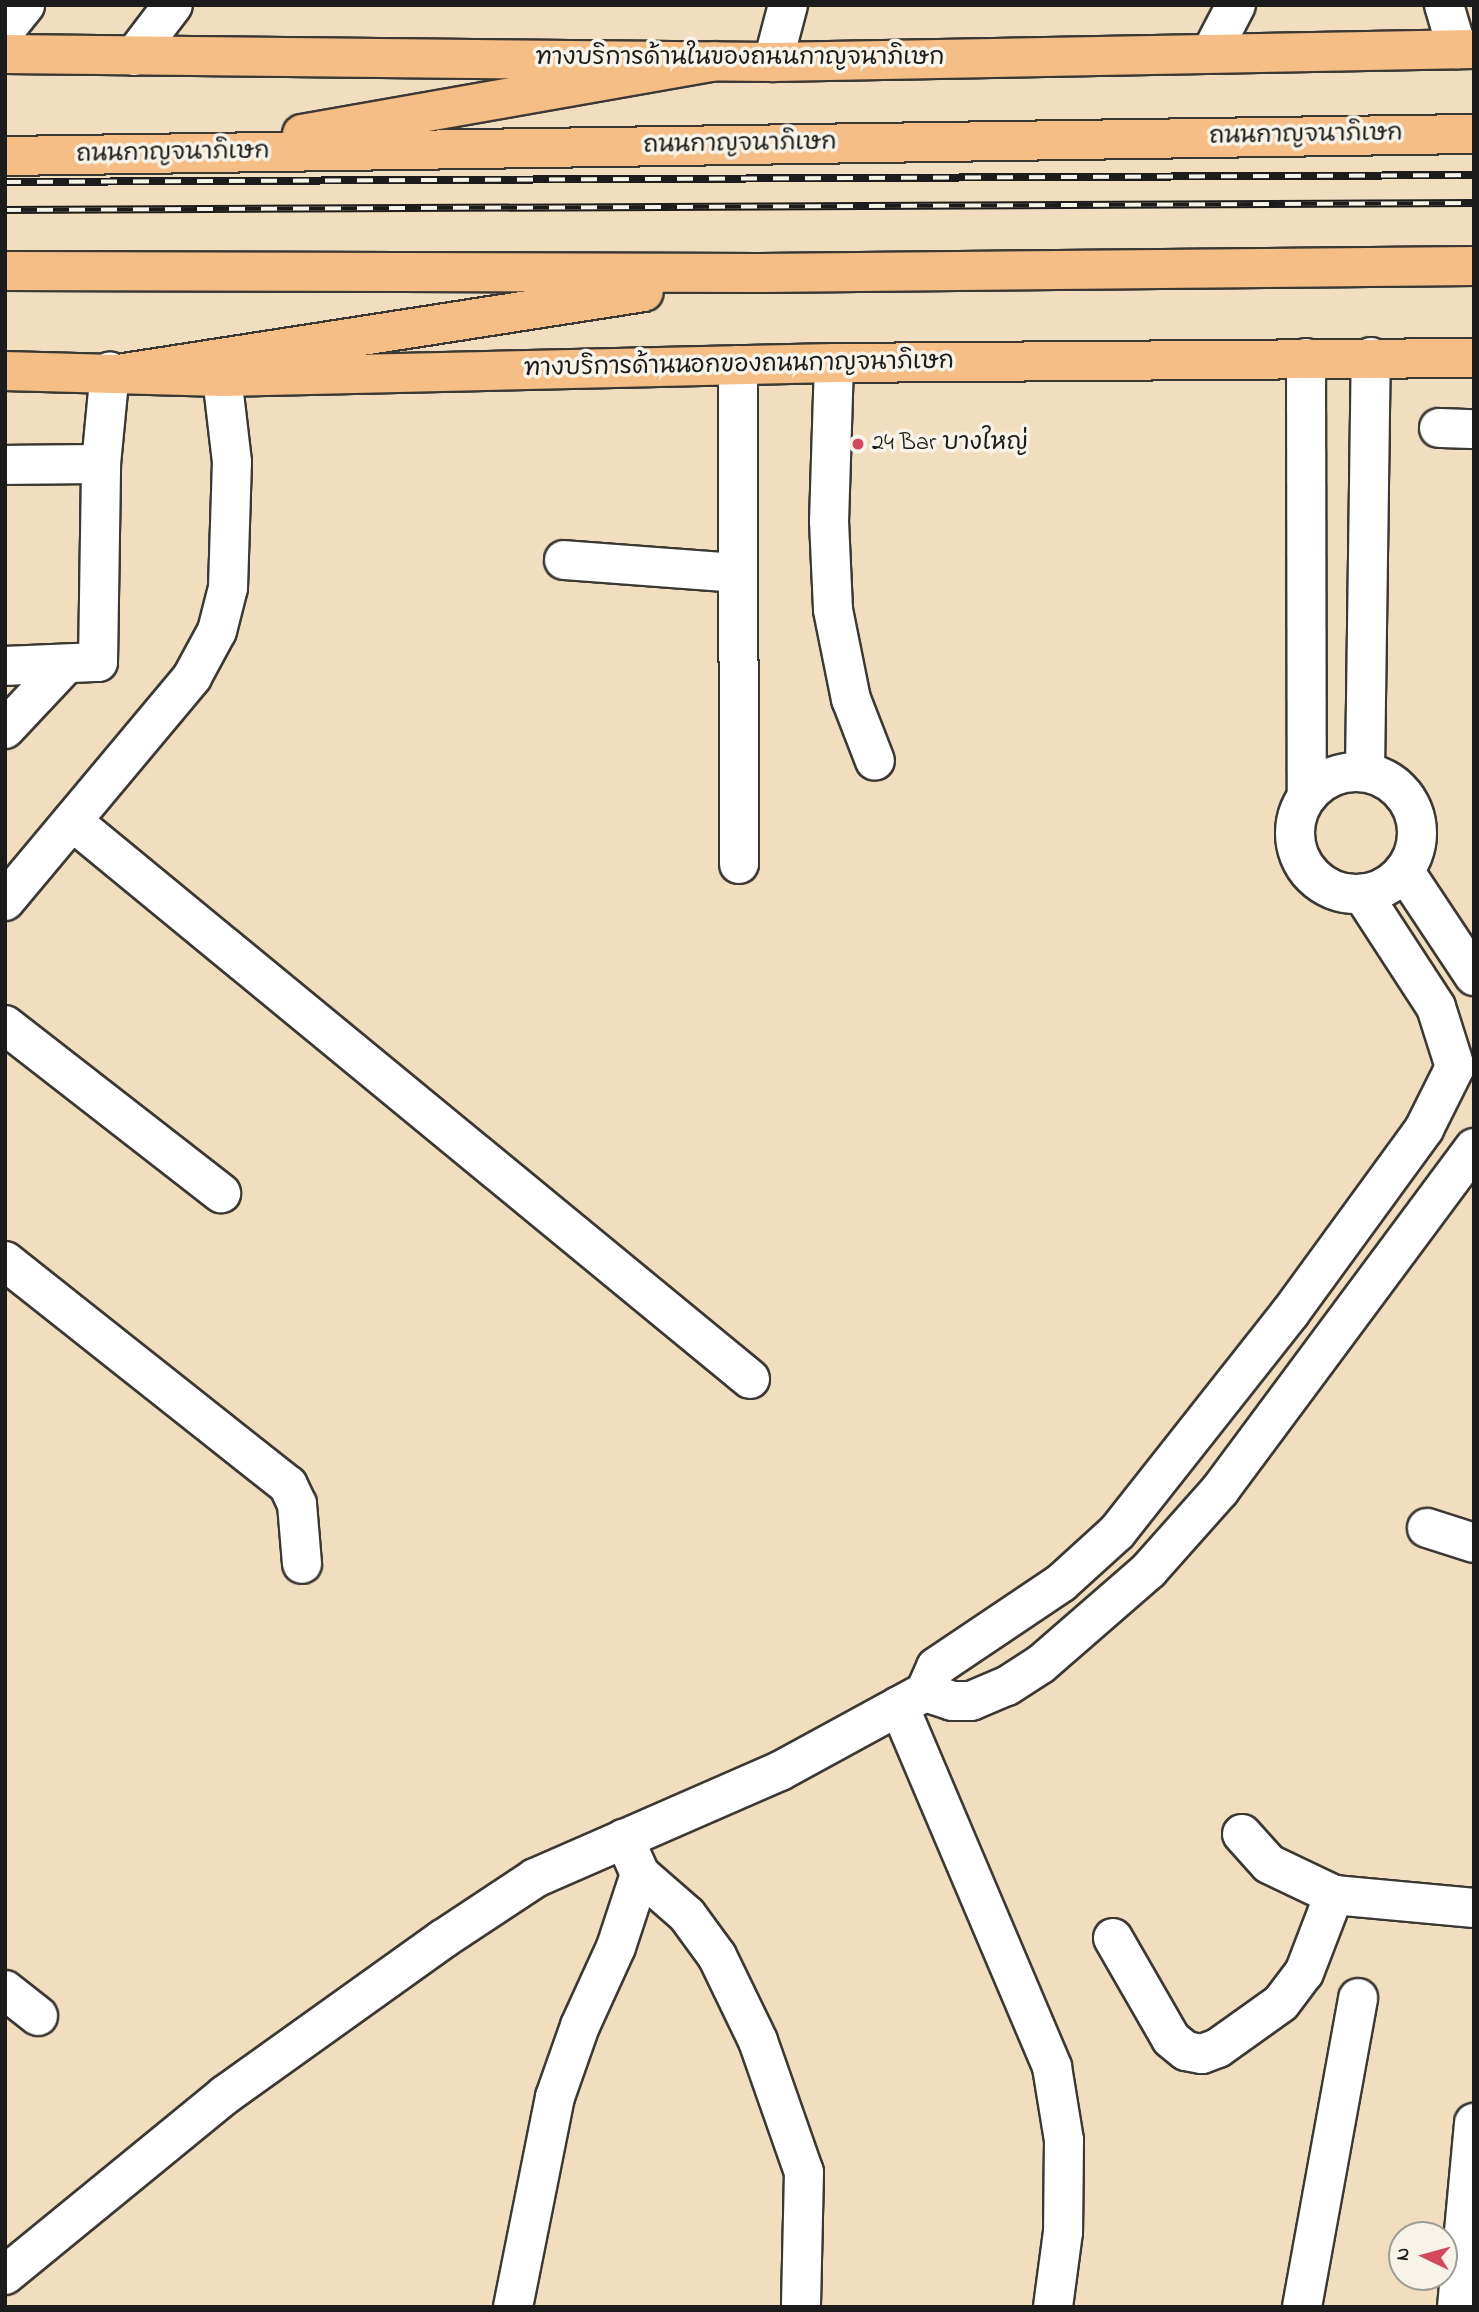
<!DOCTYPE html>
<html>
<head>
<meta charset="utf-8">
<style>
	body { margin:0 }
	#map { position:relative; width:1479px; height:2312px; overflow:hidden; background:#f0debf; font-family:"Indie Flower","Playpen Sans Thai",sans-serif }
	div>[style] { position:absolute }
	.roads { filter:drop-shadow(2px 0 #3c3934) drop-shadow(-2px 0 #3c3934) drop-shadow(0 2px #3c3934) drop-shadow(0 -2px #3c3934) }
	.minor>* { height:38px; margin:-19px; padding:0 19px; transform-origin:19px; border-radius:19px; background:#fff }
	.minor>.ring { margin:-19px; padding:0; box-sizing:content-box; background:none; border:38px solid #fff; border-radius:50% }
	.major>* { height:38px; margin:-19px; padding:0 19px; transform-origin:19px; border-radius:19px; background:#f5be86 }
	.highway>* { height:38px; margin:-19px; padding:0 19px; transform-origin:19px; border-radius:19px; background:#f5be86 }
	.rail>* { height:8px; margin-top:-4px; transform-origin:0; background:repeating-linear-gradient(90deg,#f7f3e8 0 16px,#1c1c1c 0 32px); box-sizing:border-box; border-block:2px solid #1c1c1c }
	.dots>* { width:19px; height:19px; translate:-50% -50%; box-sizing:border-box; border:4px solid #f7f3e8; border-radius:50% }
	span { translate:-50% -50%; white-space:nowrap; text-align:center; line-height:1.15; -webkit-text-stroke:7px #f7f3e8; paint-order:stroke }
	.street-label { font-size:24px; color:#1c1c1c }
	.poi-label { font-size:24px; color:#1c1c1c }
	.left { translate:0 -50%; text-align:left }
	.frame { position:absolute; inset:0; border:7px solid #1c1c1c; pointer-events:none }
	.north { position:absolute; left:1388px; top:2221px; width:70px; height:70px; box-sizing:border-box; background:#f7f3e8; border:2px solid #9f9d96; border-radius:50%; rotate:275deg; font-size:19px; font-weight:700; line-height:28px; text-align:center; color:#1c1c1c }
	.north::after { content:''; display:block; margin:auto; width:24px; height:32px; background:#d1495b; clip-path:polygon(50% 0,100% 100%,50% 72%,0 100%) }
</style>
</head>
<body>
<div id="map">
	<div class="roads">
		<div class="minor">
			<div style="left:1444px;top:5px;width:46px;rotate:73.5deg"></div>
			<div style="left:5px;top:30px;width:32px;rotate:-51deg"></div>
			<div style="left:1211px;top:53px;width:54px;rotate:-62.5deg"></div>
			<div style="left:134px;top:56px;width:64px;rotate:-52.6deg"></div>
			<div style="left:773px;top:62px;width:59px;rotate:-75.3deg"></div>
			<div style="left:1306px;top:358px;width:436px;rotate:89.9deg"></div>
			<div style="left:834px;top:363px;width:158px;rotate:91.8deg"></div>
			<div style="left:829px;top:521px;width:89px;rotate:87.4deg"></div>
			<div style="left:833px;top:610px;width:91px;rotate:78.6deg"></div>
			<div style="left:851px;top:699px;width:66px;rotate:68.8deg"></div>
			<div style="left:738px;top:365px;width:499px;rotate:89.9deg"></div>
			<div style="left:1439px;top:428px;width:35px;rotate:2deg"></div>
			<div style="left:5px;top:465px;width:96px;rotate:-0.6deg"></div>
			<div style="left:564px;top:560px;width:173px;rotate:4.3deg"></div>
			<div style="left:5px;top:666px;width:93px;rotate:-2.5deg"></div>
			<div style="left:98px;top:662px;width:198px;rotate:-89.1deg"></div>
			<div style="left:101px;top:464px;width:93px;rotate:-84.5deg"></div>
			<div style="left:5px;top:729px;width:89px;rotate:-46.8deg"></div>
			<div style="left:1365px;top:771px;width:414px;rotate:-89.2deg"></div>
			<div class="ring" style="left:1295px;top:772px;width:84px;height:84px"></div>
			<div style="left:72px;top:821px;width:878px;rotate:39.45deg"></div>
			<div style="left:1405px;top:872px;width:125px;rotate:56.4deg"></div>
			<div style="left:5px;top:901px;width:292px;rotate:-50.1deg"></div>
			<div style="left:192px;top:677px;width:52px;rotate:-61.5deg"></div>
			<div style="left:217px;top:631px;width:44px;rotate:-75.7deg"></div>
			<div style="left:228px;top:588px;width:126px;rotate:-88.2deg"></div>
			<div style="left:232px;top:462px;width:86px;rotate:-96.7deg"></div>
			<div style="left:5px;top:1025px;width:274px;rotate:37.9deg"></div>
			<div style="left:5px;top:1261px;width:361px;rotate:38.4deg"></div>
			<div style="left:288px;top:1485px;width:21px;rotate:65deg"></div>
			<div style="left:297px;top:1504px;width:60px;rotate:85.2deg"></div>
			<div style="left:1427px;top:1528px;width:49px;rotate:17.7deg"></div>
			<div style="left:925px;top:1692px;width:28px;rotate:18deg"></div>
			<div style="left:952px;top:1701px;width:19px"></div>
			<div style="left:971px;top:1701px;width:39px;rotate:-23deg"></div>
			<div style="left:1007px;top:1686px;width:40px;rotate:-32.9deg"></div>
			<div style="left:1041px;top:1664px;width:143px;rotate:-41deg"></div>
			<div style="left:1149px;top:1570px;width:107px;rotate:-48.4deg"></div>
			<div style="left:1220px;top:1490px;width:426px;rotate:-53.4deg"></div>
			<div style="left:899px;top:1706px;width:392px;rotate:67deg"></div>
			<div style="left:1052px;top:2067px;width:74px;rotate:80.7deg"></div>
			<div style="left:1064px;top:2140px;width:92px;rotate:90.6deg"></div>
			<div style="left:1063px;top:2232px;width:76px;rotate:97.6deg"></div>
			<div style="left:1242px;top:1834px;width:40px;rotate:48deg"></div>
			<div style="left:1269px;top:1864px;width:72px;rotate:25.5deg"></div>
			<div style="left:1334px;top:1895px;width:141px;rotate:5.3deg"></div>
			<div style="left:640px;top:1874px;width:62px;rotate:41.1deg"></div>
			<div style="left:687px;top:1915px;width:51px;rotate:53.8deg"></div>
			<div style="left:717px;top:1956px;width:94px;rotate:64.2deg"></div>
			<div style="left:758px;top:2041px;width:139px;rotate:70.7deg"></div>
			<div style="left:804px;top:2172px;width:135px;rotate:91.3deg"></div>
			<div style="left:1113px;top:1938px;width:116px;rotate:60.1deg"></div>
			<div style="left:1171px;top:2039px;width:19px;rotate:39deg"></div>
			<div style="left:1186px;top:2051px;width:16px;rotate:11deg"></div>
			<div style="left:1202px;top:2054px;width:17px;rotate:-21deg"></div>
			<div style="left:1218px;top:2048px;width:77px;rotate:-35.5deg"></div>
			<div style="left:1281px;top:2003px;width:38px;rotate:-53deg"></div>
			<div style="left:1304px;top:1973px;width:84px;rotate:-69deg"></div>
			<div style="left:5px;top:1990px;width:42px;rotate:38.2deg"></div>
			<div style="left:5px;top:2275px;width:284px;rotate:-39.3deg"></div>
			<div style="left:225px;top:2095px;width:268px;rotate:-35.6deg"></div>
			<div style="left:443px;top:1939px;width:110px;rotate:-33.5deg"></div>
			<div style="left:535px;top:1878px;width:267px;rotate:-23.6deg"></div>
			<div style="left:780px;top:1771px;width:165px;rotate:-28.6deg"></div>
			<div style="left:925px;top:1692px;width:27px;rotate:-66deg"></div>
			<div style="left:936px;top:1667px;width:151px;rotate:-33.9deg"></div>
			<div style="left:1061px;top:1583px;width:76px;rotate:-42.3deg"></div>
			<div style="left:1117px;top:1532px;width:279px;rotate:-51.7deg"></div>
			<div style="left:1290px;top:1313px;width:228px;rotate:-53.9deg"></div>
			<div style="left:1424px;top:1129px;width:69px;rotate:-63.4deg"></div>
			<div style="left:1455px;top:1067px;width:63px;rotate:-107.6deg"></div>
			<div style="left:1436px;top:1007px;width:134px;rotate:-123.1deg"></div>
			<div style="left:513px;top:2307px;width:214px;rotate:-78.7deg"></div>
			<div style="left:555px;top:2097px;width:75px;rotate:-70.6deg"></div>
			<div style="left:580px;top:2026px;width:87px;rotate:-65.5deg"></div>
			<div style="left:616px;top:1947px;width:77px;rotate:-71.8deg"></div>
			<div style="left:640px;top:1874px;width:39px;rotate:-114deg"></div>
			<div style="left:1302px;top:2307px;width:314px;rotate:-79.7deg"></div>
			<div style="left:1457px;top:2307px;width:185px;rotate:-84.7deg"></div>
		</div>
		<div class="major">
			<div style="left:5px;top:54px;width:768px;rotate:0.6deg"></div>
			<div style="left:773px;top:62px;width:701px;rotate:-1.06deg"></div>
			<div style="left:5px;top:371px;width:217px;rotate:1.6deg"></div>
			<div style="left:222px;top:377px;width:612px;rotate:-1.31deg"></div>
			<div style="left:834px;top:363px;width:640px;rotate:-0.45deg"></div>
		</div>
		<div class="highway">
			<div style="left:302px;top:134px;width:419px;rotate:-10deg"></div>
			<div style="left:5px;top:156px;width:1469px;rotate:-0.86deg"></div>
			<div style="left:5px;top:271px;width:755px;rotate:0.15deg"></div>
			<div style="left:760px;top:273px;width:714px;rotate:-0.56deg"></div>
			<div style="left:118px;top:374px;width:532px;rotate:-8.86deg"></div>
		</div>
	</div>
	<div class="rail">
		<div style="left:5px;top:182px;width:1469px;rotate:-0.27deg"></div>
		<div style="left:5px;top:210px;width:1469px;rotate:-0.27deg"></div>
	</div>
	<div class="dots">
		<div style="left:858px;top:444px;background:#d1495b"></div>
	</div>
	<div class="street-label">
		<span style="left:740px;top:59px">ทางบริการด้านในของถนนกาญจนาภิเษก</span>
		<span style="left:1306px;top:136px;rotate:-1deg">ถนนกาญจนาภิเษก</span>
		<span style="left:740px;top:145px;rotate:-1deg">ถนนกาญจนาภิเษก</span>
		<span style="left:173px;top:154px;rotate:-1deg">ถนนกาญจนาภิเษก</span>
		<span style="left:739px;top:366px;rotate:-1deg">ทางบริการด้านนอกของถนนกาญจนาภิเษก</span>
	</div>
	<div class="poi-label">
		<span class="left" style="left:872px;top:444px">24 Bar บางใหญ่</span>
	</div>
	<div class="frame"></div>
	<div class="north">N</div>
</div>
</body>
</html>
